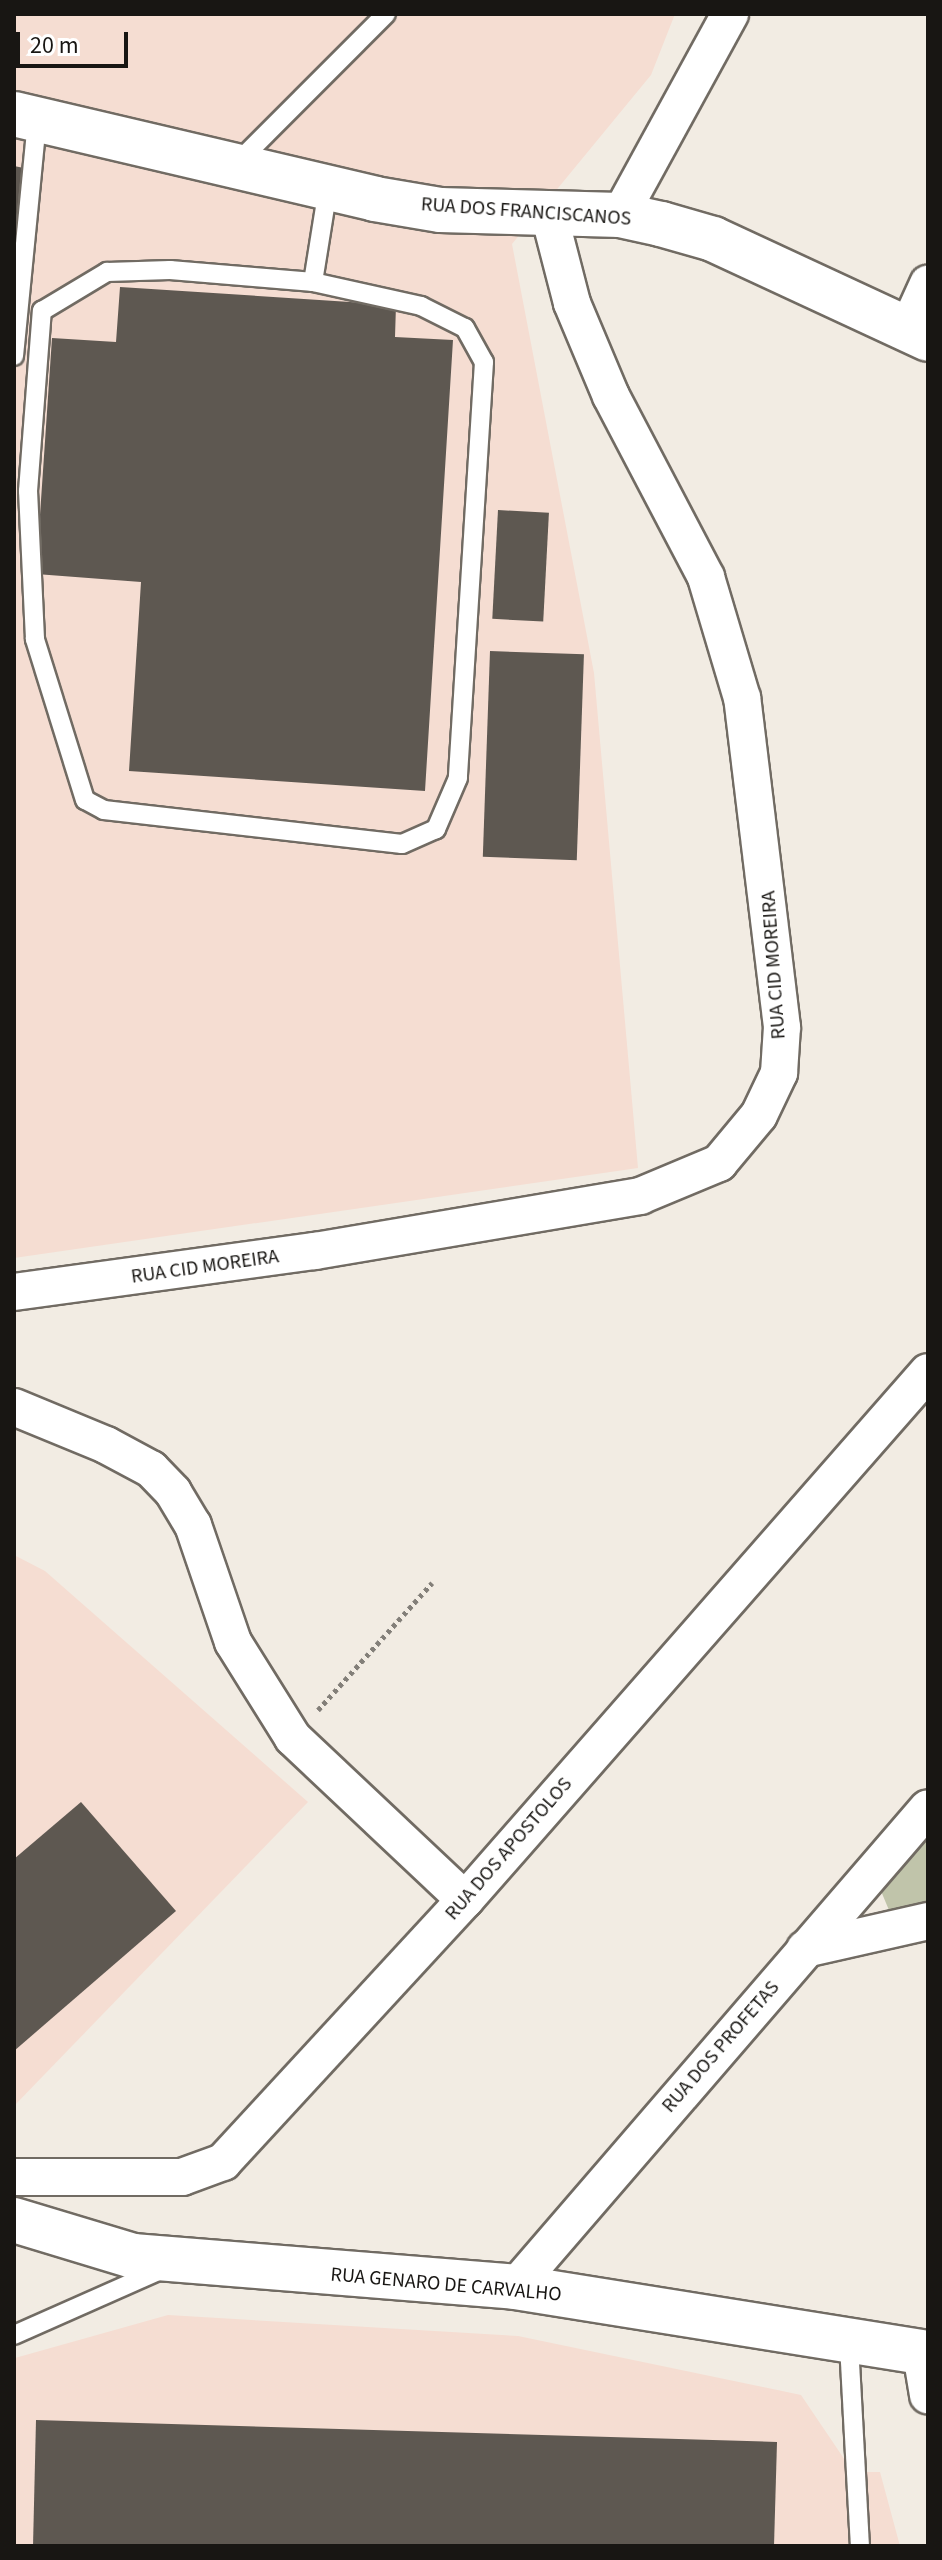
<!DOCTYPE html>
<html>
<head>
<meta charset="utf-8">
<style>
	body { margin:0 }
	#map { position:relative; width:942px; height:2560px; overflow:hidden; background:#f2ece3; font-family:"Source Sans 3",sans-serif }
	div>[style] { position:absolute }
	.industrial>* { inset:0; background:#f5ddd2 }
	.green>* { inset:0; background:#c0c4aa }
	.building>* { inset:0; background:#5e5851; transform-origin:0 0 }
	.path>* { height:5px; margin-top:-2.5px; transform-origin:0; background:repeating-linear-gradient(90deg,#837f79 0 4px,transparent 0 8px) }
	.roads { filter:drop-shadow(2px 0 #716b63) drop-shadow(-2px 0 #716b63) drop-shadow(0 2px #716b63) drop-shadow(0 -2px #716b63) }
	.service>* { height:18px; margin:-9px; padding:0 9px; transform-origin:9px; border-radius:9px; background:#fff }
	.minor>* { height:36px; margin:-18px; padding:0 18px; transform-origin:18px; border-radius:18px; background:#fff }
	.tertiary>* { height:44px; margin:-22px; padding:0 22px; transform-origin:22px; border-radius:22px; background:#fff }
	.secondary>* { height:44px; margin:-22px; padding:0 22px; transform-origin:22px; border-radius:22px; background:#fff }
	span { translate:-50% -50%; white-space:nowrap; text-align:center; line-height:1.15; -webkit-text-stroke:8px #fff; paint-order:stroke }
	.street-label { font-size:20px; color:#181613 }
	.frame { position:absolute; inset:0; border:16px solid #181613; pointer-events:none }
	.scale { position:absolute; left:16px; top:32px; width:112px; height:36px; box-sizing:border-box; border:4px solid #181613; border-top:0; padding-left:10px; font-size:24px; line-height:28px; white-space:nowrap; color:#181613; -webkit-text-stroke:6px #fff; paint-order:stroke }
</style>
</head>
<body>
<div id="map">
	<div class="industrial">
		<div style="clip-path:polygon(14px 14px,675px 14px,651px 75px,512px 244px,594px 673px,638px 1168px,14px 1258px)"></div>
		<div style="clip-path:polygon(14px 1555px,45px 1571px,308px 1802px,14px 2106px)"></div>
		<div style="clip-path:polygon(168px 2315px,518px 2336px,801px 2395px,853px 2472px,880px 2472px,900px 2546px,14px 2546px,14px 2353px,15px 2358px)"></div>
	</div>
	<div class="green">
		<div style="clip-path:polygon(928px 1836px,928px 1906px,891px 1915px,881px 1891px)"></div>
	</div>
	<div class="building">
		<div style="clip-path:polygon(14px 166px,29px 169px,15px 230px,14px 230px)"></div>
		<div style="clip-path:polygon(120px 287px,396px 305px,395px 337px,453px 340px,425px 791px,129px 771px,141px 582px,36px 574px,52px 338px,116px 342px)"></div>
		<div style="left:498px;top:510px;width:51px;height:109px;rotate:3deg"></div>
		<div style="left:490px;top:651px;width:94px;height:206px;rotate:2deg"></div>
		<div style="clip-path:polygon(81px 1802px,176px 1911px,14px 2051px,14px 1859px)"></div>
		<div style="clip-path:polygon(36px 2420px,777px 2442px,774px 2546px,33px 2546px)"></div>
	</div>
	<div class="path">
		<div style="left:318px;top:1710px;width:171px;rotate:-48.1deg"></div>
	</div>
	<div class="roads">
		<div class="service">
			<div style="left:236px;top:164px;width:212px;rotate:-45deg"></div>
			<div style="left:170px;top:270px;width:144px;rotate:4.8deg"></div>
			<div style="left:313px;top:282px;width:111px;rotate:12.5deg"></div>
			<div style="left:421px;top:306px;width:49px;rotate:26.6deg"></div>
			<div style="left:465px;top:328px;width:39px;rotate:61deg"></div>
			<div style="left:484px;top:362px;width:417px;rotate:93.6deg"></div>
			<div style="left:458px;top:778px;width:56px;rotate:113.3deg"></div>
			<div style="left:436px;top:829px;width:37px;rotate:156deg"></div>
			<div style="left:402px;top:844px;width:300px;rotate:-173.5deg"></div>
			<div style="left:104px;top:810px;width:21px;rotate:-152deg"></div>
			<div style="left:85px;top:800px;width:169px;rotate:-107.3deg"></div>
			<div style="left:35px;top:639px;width:148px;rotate:-92.7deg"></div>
			<div style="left:28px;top:491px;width:181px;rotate:-85.6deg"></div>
			<div style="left:42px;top:311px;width:76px;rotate:-31deg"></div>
			<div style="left:107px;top:272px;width:63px;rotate:-1.8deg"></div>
			<div style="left:313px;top:282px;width:95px;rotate:-80.9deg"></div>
			<div style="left:14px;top:356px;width:237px;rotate:-84.4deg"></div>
			<div style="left:14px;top:2335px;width:161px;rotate:-23.9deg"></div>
			<div style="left:849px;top:2344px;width:202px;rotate:86.9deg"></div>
		</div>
		<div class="minor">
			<div style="left:620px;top:215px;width:229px;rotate:-61.3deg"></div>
			<div style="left:907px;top:330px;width:51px;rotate:-65.5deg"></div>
			<div style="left:14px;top:1292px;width:304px;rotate:-7.8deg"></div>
			<div style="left:315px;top:1251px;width:330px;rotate:-9.6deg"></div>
			<div style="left:640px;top:1196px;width:86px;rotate:-22.7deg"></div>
			<div style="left:719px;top:1163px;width:62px;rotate:-50.2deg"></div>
			<div style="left:759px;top:1115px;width:47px;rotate:-64.5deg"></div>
			<div style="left:779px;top:1073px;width:46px;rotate:-86.3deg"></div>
			<div style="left:782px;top:1027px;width:331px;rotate:-96.9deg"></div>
			<div style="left:742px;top:698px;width:126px;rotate:-106.6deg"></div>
			<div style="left:706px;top:577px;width:204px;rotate:-117.7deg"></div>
			<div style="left:611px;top:396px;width:101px;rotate:-112.8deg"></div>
			<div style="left:572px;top:303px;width:92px;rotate:-104.5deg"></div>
			<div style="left:14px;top:1407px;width:100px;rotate:22.4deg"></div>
			<div style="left:106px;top:1445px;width:51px;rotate:28.1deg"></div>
			<div style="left:151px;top:1469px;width:32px;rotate:46deg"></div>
			<div style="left:173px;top:1492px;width:39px;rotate:59deg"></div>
			<div style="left:193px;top:1525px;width:124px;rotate:71.1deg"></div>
			<div style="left:233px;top:1642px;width:113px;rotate:58deg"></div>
			<div style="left:293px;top:1738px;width:236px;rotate:43.3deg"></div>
			<div style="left:805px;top:1949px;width:126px;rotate:-12.8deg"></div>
			<div style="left:14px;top:2177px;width:168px"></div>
			<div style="left:182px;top:2177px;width:44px;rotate:-20.1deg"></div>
			<div style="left:223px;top:2162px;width:357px;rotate:-47.3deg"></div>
			<div style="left:465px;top:1900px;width:702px;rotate:-48.75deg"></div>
			<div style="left:515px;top:2287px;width:632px;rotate:-49.23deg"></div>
			<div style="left:921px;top:2353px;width:43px;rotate:80.5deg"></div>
		</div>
		<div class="tertiary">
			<div style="left:14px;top:114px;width:371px;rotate:13.2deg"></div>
			<div style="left:375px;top:199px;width:66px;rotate:9.6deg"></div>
			<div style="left:440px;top:210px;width:180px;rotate:1.6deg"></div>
			<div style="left:620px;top:215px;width:42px;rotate:12.4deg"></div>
			<div style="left:661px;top:224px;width:54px;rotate:16.1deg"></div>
			<div style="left:713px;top:239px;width:237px;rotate:24.9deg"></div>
		</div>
		<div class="secondary">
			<div style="left:14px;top:2220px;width:124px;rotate:16.8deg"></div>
			<div style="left:133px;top:2256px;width:383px;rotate:4.6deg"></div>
			<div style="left:515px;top:2287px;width:418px;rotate:9.1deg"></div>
		</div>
	</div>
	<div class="street-label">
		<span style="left:526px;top:212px;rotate:4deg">RUA DOS FRANCISCANOS</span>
		<span style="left:774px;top:965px;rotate:-94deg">RUA CID MOREIRA</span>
		<span style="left:205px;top:1267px;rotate:-8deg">RUA CID MOREIRA</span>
		<span style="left:509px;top:1849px;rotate:-49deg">RUA DOS APOSTOLOS</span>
		<span style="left:721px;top:2047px;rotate:-49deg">RUA DOS PROFETAS</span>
		<span style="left:446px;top:2285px;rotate:5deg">RUA GENARO DE CARVALHO</span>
	</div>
	<div class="frame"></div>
	<div class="scale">20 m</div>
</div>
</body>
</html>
